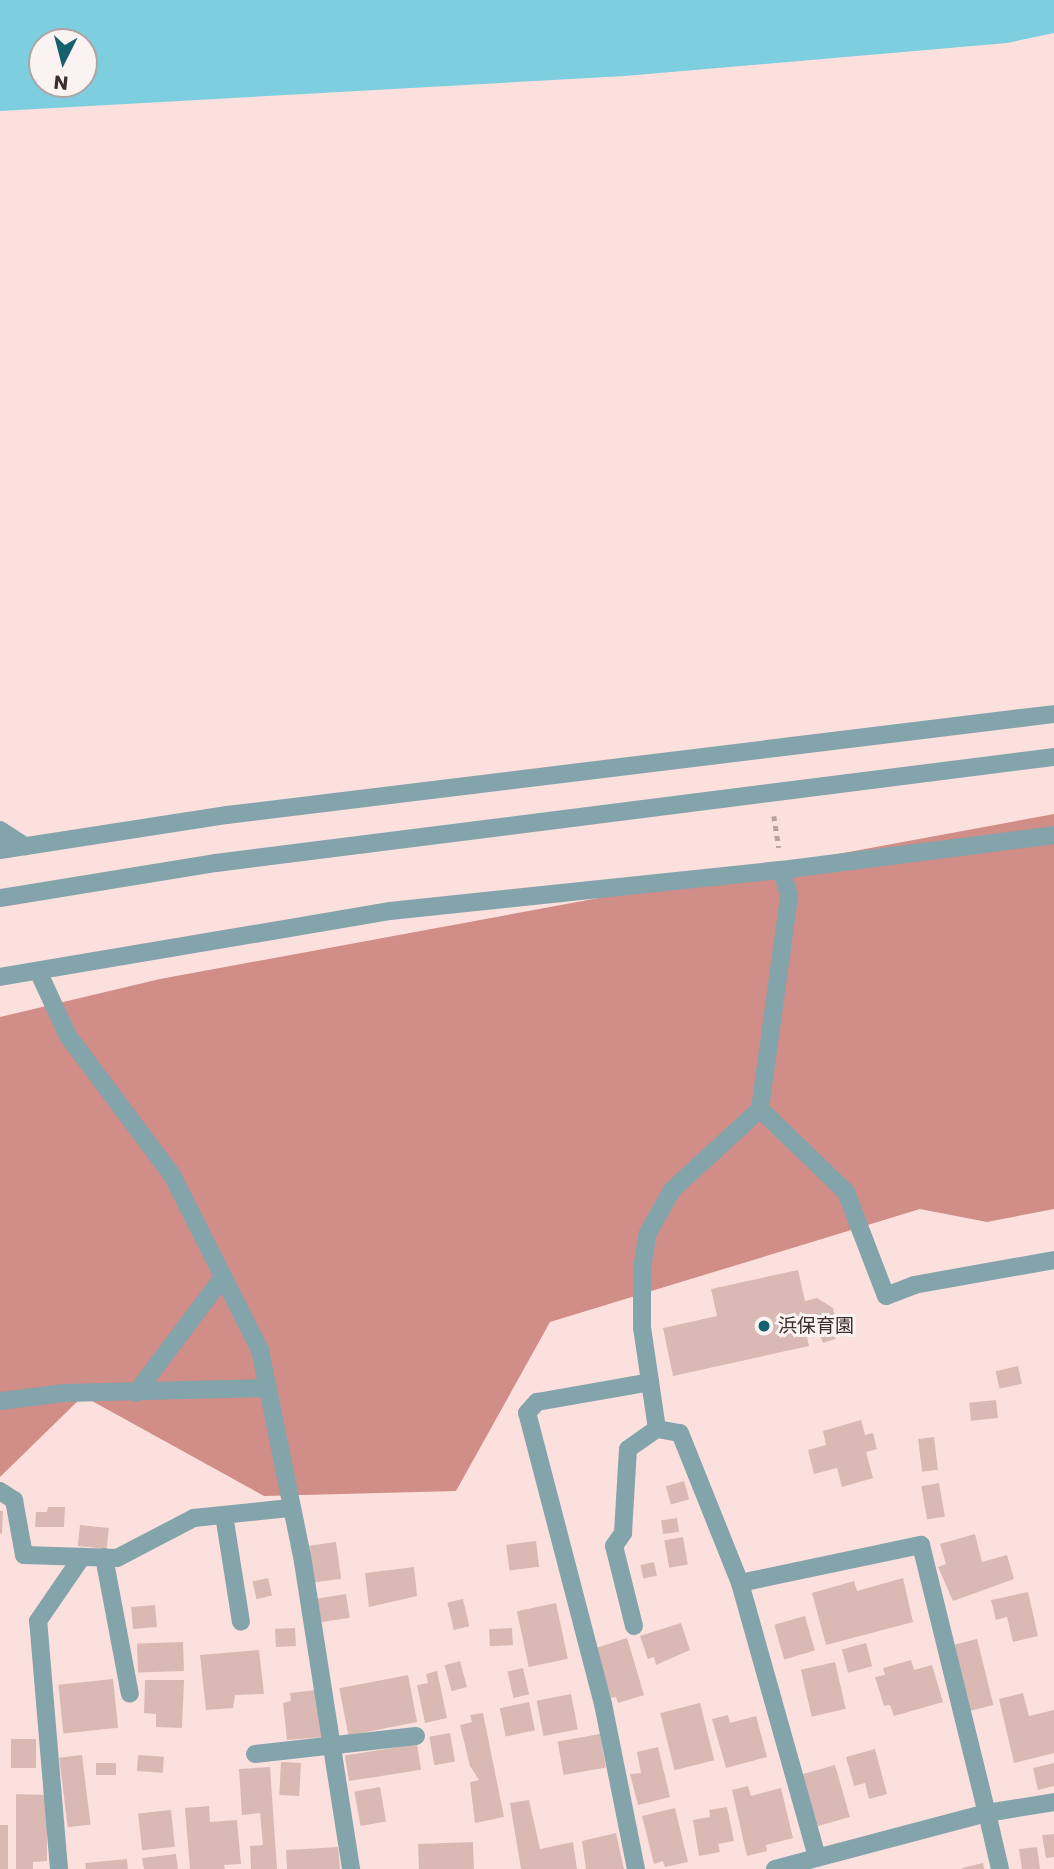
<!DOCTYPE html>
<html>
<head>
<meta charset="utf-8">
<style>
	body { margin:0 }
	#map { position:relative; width:1054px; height:1869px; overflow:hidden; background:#fce0dd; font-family:Poppins,"Noto Sans JP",sans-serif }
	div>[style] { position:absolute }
	.forest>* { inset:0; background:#d18d87 }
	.water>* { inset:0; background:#7dcfe0 }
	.building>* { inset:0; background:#dab9b5; transform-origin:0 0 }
	.path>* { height:4.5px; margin-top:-2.25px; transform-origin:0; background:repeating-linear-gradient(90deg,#b8a19f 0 5px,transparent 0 10px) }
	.service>* { height:18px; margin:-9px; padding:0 9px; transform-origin:9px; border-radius:9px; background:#84a4ac }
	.minor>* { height:18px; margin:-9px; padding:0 9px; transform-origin:9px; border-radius:9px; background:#84a4ac }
	.dots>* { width:19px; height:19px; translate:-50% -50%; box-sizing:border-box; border:4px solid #faf3f2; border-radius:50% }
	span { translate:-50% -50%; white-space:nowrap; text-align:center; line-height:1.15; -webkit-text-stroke:6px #faf3f2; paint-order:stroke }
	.poi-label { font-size:19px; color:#3b2e2d }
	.left { translate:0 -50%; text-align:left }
	.north { position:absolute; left:28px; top:28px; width:70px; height:70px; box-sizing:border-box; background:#faf3f2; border:2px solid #aea4a3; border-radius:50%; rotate:186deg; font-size:19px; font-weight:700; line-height:28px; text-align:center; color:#3b2e2d }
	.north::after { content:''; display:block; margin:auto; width:24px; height:32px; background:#17616f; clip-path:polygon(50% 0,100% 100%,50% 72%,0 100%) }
</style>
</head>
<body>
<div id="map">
	<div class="forest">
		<div style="clip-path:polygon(1054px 814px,1054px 1209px,987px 1222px,920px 1209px,550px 1322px,456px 1491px,264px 1496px,83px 1396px,0 1477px,0 1017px,160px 979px)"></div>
	</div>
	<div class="water">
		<div style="clip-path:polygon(evenodd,0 0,1054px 0,1054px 33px,1007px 43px,625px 76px,0 111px,0 0,42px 42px,84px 42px,84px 84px,42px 84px,42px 42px)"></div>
	</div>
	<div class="building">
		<div style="clip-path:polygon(798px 1270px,805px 1301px,817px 1298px,833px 1308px,838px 1331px,835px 1339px,823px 1343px,814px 1322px,804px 1324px,809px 1346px,673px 1376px,663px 1328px,717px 1316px,711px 1289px)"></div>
		<div style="left:1018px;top:1366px;width:18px;height:23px;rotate:77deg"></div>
		<div style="left:996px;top:1400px;width:18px;height:27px;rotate:84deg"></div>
		<div style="clip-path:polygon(861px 1420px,865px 1435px,873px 1433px,877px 1449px,866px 1452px,873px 1478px,842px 1487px,837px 1468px,814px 1474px,808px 1450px,826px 1445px,823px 1431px)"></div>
		<div style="left:934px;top:1437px;width:33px;height:16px;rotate:83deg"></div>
		<div style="left:684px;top:1481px;width:19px;height:19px;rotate:74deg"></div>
		<div style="left:939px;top:1483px;width:34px;height:18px;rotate:80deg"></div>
		<div style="clip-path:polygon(48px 1507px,65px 1507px,64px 1527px,35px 1527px,36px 1512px,47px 1512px)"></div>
		<div style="clip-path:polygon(0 1511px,3px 1511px,2px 1534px,0 1533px)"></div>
		<div style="left:677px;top:1518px;width:14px;height:16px;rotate:82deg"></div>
		<div style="left:80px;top:1525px;width:29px;height:21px;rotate:6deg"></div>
		<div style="clip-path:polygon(975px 1534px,982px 1562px,1007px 1555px,1014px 1579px,953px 1601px,938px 1567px,946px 1564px,940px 1544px)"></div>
		<div style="left:683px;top:1537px;width:28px;height:19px;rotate:80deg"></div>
		<div style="left:536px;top:1541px;width:26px;height:30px;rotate:83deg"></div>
		<div style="left:336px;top:1542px;width:37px;height:28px;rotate:82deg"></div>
		<div style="left:654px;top:1562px;width:14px;height:14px;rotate:78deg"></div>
		<div style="clip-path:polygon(414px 1567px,417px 1596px,369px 1607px,365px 1573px)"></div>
		<div style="left:268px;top:1578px;width:18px;height:16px;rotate:77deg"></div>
		<div style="clip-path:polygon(903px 1578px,913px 1622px,826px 1645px,812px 1593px,854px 1581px,857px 1591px)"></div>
		<div style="clip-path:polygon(1028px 1592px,1038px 1636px,1013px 1642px,1007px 1617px,996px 1620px,991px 1600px)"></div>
		<div style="left:346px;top:1594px;width:24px;height:29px;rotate:81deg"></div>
		<div style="left:463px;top:1599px;width:28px;height:16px;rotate:77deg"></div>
		<div style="left:556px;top:1603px;width:57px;height:40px;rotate:78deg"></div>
		<div style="left:155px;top:1605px;width:22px;height:24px;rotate:85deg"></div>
		<div style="left:805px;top:1616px;width:36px;height:32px;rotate:74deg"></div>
		<div style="clip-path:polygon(681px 1623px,690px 1650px,656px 1665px,654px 1657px,648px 1659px,640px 1636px)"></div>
		<div style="left:295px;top:1628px;width:18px;height:20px;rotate:87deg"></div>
		<div style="left:512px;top:1628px;width:17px;height:23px;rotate:87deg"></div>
		<div style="clip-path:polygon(627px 1638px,644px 1695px,618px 1703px,616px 1697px,611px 1698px,596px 1648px)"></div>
		<div style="left:977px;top:1639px;width:68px;height:26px;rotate:76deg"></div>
		<div style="left:183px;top:1642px;width:29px;height:46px;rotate:88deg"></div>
		<div style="left:866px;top:1643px;width:24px;height:25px;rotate:75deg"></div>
		<div style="clip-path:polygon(259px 1650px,264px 1694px,235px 1695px,233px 1708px,206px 1710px,200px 1655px)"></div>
		<div style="clip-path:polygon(911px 1660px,914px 1670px,932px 1665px,943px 1702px,894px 1716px,890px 1705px,884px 1706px,875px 1677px,885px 1675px,883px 1668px)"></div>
		<div style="left:460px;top:1661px;width:27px;height:16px;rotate:75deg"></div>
		<div style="left:835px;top:1662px;width:48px;height:35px;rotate:77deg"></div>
		<div style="left:523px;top:1668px;width:27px;height:16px;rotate:77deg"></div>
		<div style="clip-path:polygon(437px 1671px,447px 1718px,425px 1723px,417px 1685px,428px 1683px,426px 1674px)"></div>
		<div style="left:408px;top:1675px;width:48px;height:70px;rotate:79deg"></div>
		<div style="left:113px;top:1679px;width:49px;height:55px;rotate:84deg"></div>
		<div style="clip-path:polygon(145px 1680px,184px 1680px,182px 1728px,156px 1727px,156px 1714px,144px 1713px)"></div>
		<div style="clip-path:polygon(316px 1690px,324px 1737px,287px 1740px,283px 1703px,291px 1701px,290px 1693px)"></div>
		<div style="clip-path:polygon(1023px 1693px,1029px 1716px,1054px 1710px,1054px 1753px,1014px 1763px,999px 1699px)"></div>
		<div style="left:571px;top:1694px;width:36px;height:35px;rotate:79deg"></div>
		<div style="left:529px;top:1702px;width:29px;height:30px;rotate:78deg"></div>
		<div style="left:700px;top:1703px;width:59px;height:41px;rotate:76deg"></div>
		<div style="clip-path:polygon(483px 1713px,504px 1817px,475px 1823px,470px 1782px,479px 1780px,470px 1766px,460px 1725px,472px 1722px,470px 1715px)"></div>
		<div style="clip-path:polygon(728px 1715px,730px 1723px,756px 1716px,767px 1757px,726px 1768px,712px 1719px)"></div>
		<div style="left:450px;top:1733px;width:29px;height:21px;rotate:80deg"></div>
		<div style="left:600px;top:1734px;width:34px;height:43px;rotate:80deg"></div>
		<div style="left:11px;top:1739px;width:25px;height:29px"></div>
		<div style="left:417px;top:1744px;width:26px;height:73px;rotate:81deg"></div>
		<div style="clip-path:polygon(658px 1747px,670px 1797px,638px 1805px,630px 1774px,641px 1773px,637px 1752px)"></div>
		<div style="clip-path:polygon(875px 1749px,887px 1794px,869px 1799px,865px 1783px,854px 1786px,846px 1757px)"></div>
		<div style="left:82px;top:1755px;width:70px;height:23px;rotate:83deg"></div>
		<div style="left:138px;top:1755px;width:26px;height:16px;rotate:4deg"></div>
		<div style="left:281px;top:1762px;width:20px;height:33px;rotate:3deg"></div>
		<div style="left:96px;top:1763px;width:20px;height:12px"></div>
		<div style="clip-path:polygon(1054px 1763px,1054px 1786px,1038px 1790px,1033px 1768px)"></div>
		<div style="left:835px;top:1765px;width:54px;height:34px;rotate:74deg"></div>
		<div style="clip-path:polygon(270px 1767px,277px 1869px,251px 1869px,250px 1846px,263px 1845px,260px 1813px,242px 1815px,239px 1769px)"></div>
		<div style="clip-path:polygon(748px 1786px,751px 1796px,781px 1788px,793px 1838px,766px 1845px,767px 1851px,747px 1856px,732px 1790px)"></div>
		<div style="left:380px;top:1787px;width:35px;height:26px;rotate:80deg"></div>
		<div style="clip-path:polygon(16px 1794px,47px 1795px,47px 1861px,33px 1862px,33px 1869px,16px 1869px)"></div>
		<div style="clip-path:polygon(529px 1800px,540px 1849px,573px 1842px,577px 1869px,521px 1869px,510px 1803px)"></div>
		<div style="clip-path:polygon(209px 1806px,210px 1822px,237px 1820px,241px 1864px,224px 1865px,225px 1869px,190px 1869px,185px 1808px)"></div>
		<div style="clip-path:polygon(727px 1807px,734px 1841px,718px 1844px,720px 1852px,699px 1856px,693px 1820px,710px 1817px,709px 1810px)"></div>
		<div style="clip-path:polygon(675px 1808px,688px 1862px,665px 1867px,663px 1861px,654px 1864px,642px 1816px)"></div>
		<div style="left:171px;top:1810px;width:37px;height:33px;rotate:84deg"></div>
		<div style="left:0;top:1825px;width:8px;height:44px"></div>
		<div style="clip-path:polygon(616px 1833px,624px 1869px,586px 1869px,582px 1841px)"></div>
		<div style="clip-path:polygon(1054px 1834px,1054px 1857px,1046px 1858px,1042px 1835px)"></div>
		<div style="left:473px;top:1842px;width:27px;height:55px;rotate:88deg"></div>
		<div style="clip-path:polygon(338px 1847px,340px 1869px,287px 1869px,286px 1850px)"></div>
		<div style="clip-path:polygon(1037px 1847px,1040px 1869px,1022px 1869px,1019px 1849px)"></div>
		<div style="clip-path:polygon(176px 1854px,178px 1869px,144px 1869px,142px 1858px)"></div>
		<div style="clip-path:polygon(127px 1859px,128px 1869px,86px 1869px,85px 1863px)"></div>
		<div style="clip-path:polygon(983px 1863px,984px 1869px,962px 1869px,962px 1868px)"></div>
	</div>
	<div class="path">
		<div style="left:774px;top:816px;width:32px;rotate:81deg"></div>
	</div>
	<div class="service">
		<div style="left:0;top:830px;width:30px;rotate:33deg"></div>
		<div style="left:0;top:850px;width:230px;rotate:-8.8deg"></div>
		<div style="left:227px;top:815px;width:833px;rotate:-6.96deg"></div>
		<div style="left:782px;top:870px;width:28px;rotate:75deg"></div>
		<div style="left:789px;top:897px;width:214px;rotate:97.8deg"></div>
		<div style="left:760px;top:1109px;width:120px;rotate:44deg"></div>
		<div style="left:846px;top:1192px;width:111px;rotate:69deg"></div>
		<div style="left:886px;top:1296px;width:30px;rotate:-21deg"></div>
		<div style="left:914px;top:1285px;width:142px;rotate:-10.1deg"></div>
		<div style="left:136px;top:1393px;width:145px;rotate:-53.1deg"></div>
		<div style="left:0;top:1401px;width:64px;rotate:-7.1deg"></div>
		<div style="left:64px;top:1393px;width:204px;rotate:-1.4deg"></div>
		<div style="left:0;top:1491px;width:17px;rotate:33deg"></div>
		<div style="left:14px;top:1500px;width:56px;rotate:79.7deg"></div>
		<div style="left:24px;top:1555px;width:93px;rotate:1.8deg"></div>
		<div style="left:117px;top:1558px;width:87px;rotate:-27.5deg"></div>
		<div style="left:194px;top:1518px;width:96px;rotate:-6deg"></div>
		<div style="left:224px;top:1515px;width:108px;rotate:81deg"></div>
		<div style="left:104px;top:1557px;width:139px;rotate:79.3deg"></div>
		<div style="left:740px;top:1583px;width:185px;rotate:-11.9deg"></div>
		<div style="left:634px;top:1626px;width:82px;rotate:-104deg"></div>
		<div style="left:614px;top:1546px;width:16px;rotate:-55deg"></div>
		<div style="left:623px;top:1533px;width:84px;rotate:-86.6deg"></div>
		<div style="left:628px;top:1449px;width:35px;rotate:-35deg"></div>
		<div style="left:657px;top:1429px;width:103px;rotate:-98.4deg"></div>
		<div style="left:642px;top:1327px;width:58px;rotate:-90deg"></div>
		<div style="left:642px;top:1269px;width:36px;rotate:-81deg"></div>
		<div style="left:648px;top:1233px;width:49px;rotate:-60.8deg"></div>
		<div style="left:672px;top:1190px;width:120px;rotate:-42.6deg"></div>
		<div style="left:255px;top:1754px;width:162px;rotate:-6.4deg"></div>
		<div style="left:987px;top:1813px;width:57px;rotate:76.9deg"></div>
		<div style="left:59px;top:1869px;width:249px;rotate:-94.8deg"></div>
		<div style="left:38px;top:1621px;width:78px;rotate:-55.5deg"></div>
		<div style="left:636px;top:1869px;width:168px;rotate:-101.3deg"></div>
		<div style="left:603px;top:1704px;width:301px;rotate:-104.6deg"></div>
		<div style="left:527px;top:1413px;width:15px;rotate:-48deg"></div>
		<div style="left:537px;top:1402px;width:115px;rotate:-10deg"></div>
	</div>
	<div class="minor">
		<div style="left:0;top:898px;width:219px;rotate:-9.2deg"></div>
		<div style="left:216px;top:863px;width:845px;rotate:-7.21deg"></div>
		<div style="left:38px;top:971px;width:72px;rotate:65.2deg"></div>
		<div style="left:68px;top:1036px;width:174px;rotate:53.2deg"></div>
		<div style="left:172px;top:1175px;width:196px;rotate:63.3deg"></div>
		<div style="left:260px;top:1350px;width:216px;rotate:78.5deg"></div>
		<div style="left:303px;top:1562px;width:311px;rotate:81.1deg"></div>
		<div style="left:0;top:977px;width:396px;rotate:-9.6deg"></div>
		<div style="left:390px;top:911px;width:394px;rotate:-6deg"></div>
		<div style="left:782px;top:870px;width:274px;rotate:-7.3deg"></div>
		<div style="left:657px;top:1429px;width:23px;rotate:10deg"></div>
		<div style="left:680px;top:1433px;width:162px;rotate:68.2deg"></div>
		<div style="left:740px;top:1583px;width:285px;rotate:74.3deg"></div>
		<div style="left:921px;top:1545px;width:276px;rotate:76.2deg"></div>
		<div style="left:775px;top:1869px;width:219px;rotate:-14.8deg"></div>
		<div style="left:987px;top:1813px;width:68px;rotate:-9.3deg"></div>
	</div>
	<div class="dots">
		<div style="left:764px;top:1326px;background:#17616f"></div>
	</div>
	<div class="poi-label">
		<span class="left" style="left:778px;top:1326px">浜保育園</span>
	</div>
	<div class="north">N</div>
</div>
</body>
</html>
